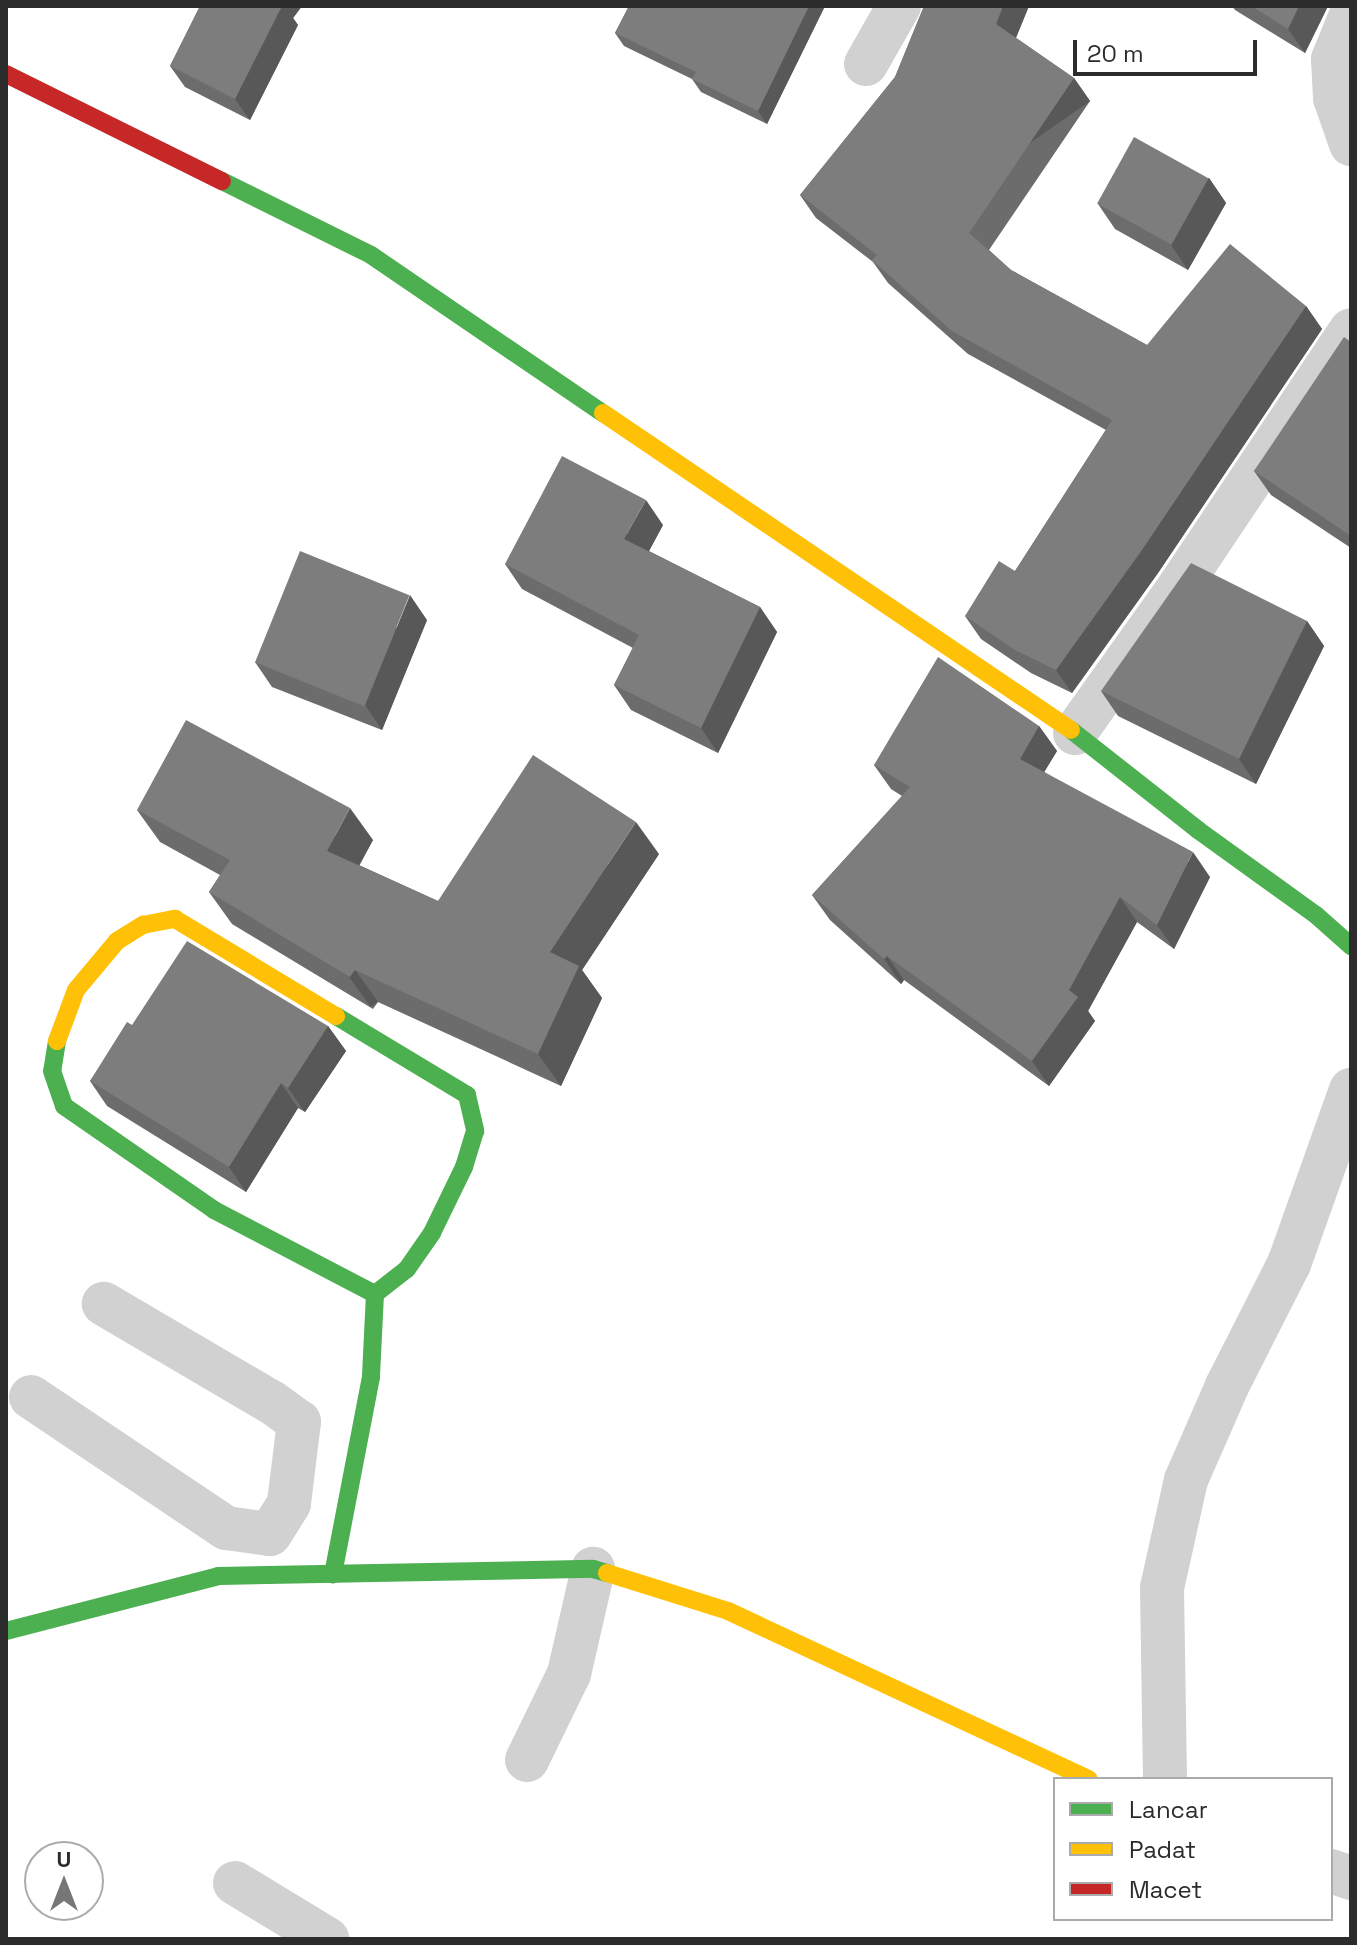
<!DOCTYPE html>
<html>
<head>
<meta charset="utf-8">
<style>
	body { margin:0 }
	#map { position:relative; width:1357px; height:1945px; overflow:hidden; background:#fff; font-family:"Space Grotesk",sans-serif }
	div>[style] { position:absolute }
	.street>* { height:44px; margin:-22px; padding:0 22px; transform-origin:22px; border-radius:22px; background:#d1d1d1 }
	.fast>* { height:18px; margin:-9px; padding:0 9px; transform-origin:9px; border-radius:9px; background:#4caf50 }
	.slow>* { height:18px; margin:-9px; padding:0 9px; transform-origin:9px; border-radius:9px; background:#ffc107 }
	.jam>* { height:18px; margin:-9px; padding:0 9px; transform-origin:9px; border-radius:9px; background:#c62828 }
	.wall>* { inset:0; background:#6c6c6c }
	.shaded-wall>* { inset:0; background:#585858; transform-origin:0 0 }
	.building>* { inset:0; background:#7d7d7d; transform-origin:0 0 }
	span { translate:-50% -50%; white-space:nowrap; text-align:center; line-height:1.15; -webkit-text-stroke:8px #fff; paint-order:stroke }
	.frame { position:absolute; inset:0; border:8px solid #2c2c2c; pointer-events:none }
	.legend { position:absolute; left:1053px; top:1777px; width:280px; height:144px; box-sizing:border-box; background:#fff; border:2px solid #ababab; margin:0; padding:10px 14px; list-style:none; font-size:24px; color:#2c2c2c }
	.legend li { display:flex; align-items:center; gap:16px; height:40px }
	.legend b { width:40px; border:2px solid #ababab }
	.north { position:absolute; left:24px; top:1841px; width:80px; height:80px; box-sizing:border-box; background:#fff; border:2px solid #ababab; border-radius:50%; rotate:0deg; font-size:22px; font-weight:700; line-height:32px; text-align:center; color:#2c2c2c }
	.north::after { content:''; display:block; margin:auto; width:28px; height:36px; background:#767676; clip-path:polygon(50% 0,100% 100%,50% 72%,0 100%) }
	.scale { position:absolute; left:1073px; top:40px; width:184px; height:36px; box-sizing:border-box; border:4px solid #2c2c2c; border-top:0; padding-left:10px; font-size:24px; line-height:28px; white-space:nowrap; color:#2c2c2c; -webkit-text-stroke:6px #fff; paint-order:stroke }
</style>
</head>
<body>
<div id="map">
	<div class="street">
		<div style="left:1351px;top:15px;width:48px;rotate:112.2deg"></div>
		<div style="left:1333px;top:59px;width:39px;rotate:87deg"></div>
		<div style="left:1335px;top:98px;width:49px;rotate:70.8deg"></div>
		<div style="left:866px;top:64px;width:67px;rotate:-60.4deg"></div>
		<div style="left:1075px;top:733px;width:179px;rotate:-54.5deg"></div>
		<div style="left:1179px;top:587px;width:309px;rotate:-56.2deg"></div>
		<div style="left:31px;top:1397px;width:235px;rotate:33.9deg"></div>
		<div style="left:226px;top:1528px;width:44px;rotate:7.8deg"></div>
		<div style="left:270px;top:1534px;width:36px;rotate:-58deg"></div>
		<div style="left:289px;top:1503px;width:82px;rotate:-83deg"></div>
		<div style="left:299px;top:1422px;width:34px;rotate:-144deg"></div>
		<div style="left:271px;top:1402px;width:194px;rotate:-149.6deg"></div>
		<div style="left:527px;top:1760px;width:96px;rotate:-64deg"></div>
		<div style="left:569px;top:1674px;width:108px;rotate:-77.1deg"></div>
		<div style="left:1165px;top:1779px;width:191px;rotate:-90.9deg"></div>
		<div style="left:1162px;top:1588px;width:111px;rotate:-77.5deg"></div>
		<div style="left:1186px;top:1480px;width:103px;rotate:-66.4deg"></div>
		<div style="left:1227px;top:1386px;width:137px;rotate:-63.1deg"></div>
		<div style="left:1289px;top:1264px;width:185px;rotate:-70.4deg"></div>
		<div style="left:1331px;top:1871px;width:21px;rotate:19deg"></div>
		<div style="left:235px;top:1883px;width:108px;rotate:31.3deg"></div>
	</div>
	<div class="fast">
		<div style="left:222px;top:181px;width:166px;rotate:26.4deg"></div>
		<div style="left:371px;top:255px;width:281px;rotate:34.3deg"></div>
		<div style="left:1071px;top:730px;width:162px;rotate:38.2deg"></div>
		<div style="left:1198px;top:830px;width:145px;rotate:35.8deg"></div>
		<div style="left:1316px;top:915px;width:47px;rotate:41.5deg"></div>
		<div style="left:336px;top:1016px;width:153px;rotate:31.1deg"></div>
		<div style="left:467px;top:1095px;width:37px;rotate:77deg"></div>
		<div style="left:475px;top:1131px;width:38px;rotate:107deg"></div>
		<div style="left:464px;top:1167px;width:73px;rotate:115.9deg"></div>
		<div style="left:432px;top:1233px;width:44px;rotate:124.8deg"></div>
		<div style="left:407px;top:1269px;width:41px;rotate:142deg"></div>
		<div style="left:57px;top:1041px;width:30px;rotate:99deg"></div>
		<div style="left:52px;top:1071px;width:37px;rotate:71deg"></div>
		<div style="left:64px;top:1106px;width:183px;rotate:34.7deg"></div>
		<div style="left:214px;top:1210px;width:182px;rotate:27.6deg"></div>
		<div style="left:375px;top:1294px;width:83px;rotate:92.8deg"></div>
		<div style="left:371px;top:1377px;width:201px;rotate:100.9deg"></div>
		<div style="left:6px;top:1631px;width:219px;rotate:-14.5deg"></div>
		<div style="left:218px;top:1576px;width:375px;rotate:-1.1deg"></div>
		<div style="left:593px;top:1569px;width:15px;rotate:16deg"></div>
	</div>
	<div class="slow">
		<div style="left:603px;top:413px;width:565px;rotate:34.11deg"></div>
		<div style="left:57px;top:1041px;width:54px;rotate:-69.6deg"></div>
		<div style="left:76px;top:990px;width:64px;rotate:-50.1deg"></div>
		<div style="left:117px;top:941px;width:31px;rotate:-32deg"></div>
		<div style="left:143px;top:925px;width:33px;rotate:-11deg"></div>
		<div style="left:175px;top:919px;width:188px;rotate:31.1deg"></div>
		<div style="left:607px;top:1573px;width:127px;rotate:17.4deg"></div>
		<div style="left:728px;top:1611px;width:398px;rotate:25deg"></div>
	</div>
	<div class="jam">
		<div style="left:6px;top:74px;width:241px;rotate:26.4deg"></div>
	</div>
	<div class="wall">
		<div style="clip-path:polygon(200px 6px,302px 6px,293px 18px,298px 25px,250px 120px,185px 87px,170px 66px)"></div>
		<div style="clip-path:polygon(629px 6px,825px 6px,767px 124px,701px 92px,692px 79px,624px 46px,615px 33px)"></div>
		<div style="clip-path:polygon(924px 6px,1029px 6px,1016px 38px,1074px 78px,1090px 101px,989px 250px,1011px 270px,1147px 345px,1306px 306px,1322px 329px,1158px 573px,1072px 693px,1031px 673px,981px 639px,965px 616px,1015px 571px,1106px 430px,968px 354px,888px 283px,873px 262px,816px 218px,800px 195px,895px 77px)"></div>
		<div style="clip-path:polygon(1232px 6px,1328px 6px,1305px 53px,1235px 10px)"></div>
		<div style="clip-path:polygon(1209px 178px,1226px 203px,1188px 270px,1115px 229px,1098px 204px)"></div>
		<div style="clip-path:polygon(1351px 342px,1351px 548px,1271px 495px,1254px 471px)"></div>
		<div style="clip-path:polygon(663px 525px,649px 551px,760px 607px,777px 632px,718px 753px,631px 710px,614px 685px,633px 648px,522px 589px,505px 564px)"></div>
		<div style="clip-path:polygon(427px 620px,382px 730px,272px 687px,255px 662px)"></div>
		<div style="clip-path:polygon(1307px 621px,1324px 646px,1256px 784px,1118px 716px,1101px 691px)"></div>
		<div style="clip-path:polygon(1039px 726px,1057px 751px,1044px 772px,1210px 877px,1174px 949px,1137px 922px,1088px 1011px,1095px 1021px,1049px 1086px,904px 980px,901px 984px,830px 920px,812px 895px,902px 796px,891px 789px,874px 765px)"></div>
		<div style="clip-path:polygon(137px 810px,373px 840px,359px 865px,438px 901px,659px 854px,582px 970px,602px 998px,561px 1086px,378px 1002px,373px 1009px,232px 924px,209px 892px,220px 875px,160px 842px)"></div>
		<div style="clip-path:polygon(132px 1025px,328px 1026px,346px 1051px,305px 1112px,298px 1108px,246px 1192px,107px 1106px,90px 1081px)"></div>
	</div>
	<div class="shaded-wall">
		<div style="clip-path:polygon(280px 6px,302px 6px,293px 18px,298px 25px,250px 120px,235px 99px)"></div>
		<div style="clip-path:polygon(809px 6px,825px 6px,767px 124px,758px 111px)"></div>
		<div style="clip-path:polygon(1003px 6px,1029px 6px,1012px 47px,996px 24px)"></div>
		<div style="clip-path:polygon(1299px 6px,1328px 6px,1305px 53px,1288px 29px)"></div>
		<div style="left:1074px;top:78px;width:28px;height:187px;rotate:55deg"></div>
		<div style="clip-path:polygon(1209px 178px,1226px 203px,1188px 270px,1171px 245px)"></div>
		<div style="clip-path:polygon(1306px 306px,1322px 329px,1158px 573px,1072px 693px,1056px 670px)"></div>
		<div style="clip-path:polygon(646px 500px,663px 525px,642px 564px,624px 539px)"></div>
		<div style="clip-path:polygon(410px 595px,427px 620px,382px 730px,365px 705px)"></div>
		<div style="clip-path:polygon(760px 607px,777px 632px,718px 753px,701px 728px)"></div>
		<div style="clip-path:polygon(1307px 621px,1324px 646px,1256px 784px,1239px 759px)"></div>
		<div style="clip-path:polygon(1039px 726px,1057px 751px,1037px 784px,1020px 759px)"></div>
		<div style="clip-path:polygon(350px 808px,373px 840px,350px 883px,327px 851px)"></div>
		<div style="clip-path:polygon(636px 822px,659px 854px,582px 970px,602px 998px,561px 1086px,538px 1054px,550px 952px)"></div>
		<div style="clip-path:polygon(1193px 852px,1210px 877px,1174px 949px,1157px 925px)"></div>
		<div style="clip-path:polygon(1120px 897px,1137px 922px,1088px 1011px,1095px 1021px,1049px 1086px,1032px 1061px,1069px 990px)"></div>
		<div style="clip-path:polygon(887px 956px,904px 980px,901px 984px,884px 959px)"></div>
		<div style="left:355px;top:970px;width:39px;height:9px;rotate:54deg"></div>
		<div style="clip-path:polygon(328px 1026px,346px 1051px,305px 1112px,288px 1088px)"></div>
		<div style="clip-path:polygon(281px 1083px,298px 1108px,246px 1192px,229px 1167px)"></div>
	</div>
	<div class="building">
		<div style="clip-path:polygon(200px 6px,282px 6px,235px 99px,170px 66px)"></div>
		<div style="clip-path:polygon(629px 6px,809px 6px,758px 111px,692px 79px,696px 72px,615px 33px)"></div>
		<div style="clip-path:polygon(924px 6px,1003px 6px,996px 24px,1074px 78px,969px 233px,1011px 270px,1147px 345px,1230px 244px,1306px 306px,1142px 550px,1056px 670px,1015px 650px,965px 616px,999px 561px,1015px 571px,1112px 420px,952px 331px,872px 260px,877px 255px,800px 195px,895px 77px)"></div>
		<div style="clip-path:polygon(1251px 6px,1299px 6px,1288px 29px)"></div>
		<div style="left:1134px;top:137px;width:85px;height:76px;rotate:29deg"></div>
		<div style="clip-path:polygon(1344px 337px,1351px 342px,1351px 536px,1254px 471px)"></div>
		<div style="clip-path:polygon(562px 456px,646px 500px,624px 539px,760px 607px,701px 728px,614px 685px,639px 635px,505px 564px)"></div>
		<div style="left:300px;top:551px;width:118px;height:120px;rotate:22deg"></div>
		<div style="clip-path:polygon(1191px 563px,1307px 621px,1239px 759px,1101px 691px)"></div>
		<div style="clip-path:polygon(938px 657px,1039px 726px,1020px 759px,1193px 852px,1157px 925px,1120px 897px,1069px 990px,1078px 997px,1032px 1061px,887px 956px,884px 959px,812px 895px,910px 787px,874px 765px)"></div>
		<div style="clip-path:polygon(186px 720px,350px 808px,327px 851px,438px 901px,533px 755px,636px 822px,550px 952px,579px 966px,538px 1054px,355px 970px,350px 977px,209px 892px,230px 860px,137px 810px)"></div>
		<div style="clip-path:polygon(187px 941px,328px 1026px,288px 1088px,281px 1083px,229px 1167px,90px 1081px,127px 1022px,132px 1025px)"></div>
	</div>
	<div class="frame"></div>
	<ul class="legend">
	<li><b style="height:10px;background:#4caf50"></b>Lancar</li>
	<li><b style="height:10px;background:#ffc107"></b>Padat</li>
	<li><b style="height:10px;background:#c62828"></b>Macet</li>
	</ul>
	<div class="north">U</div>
	<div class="scale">20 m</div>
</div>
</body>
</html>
